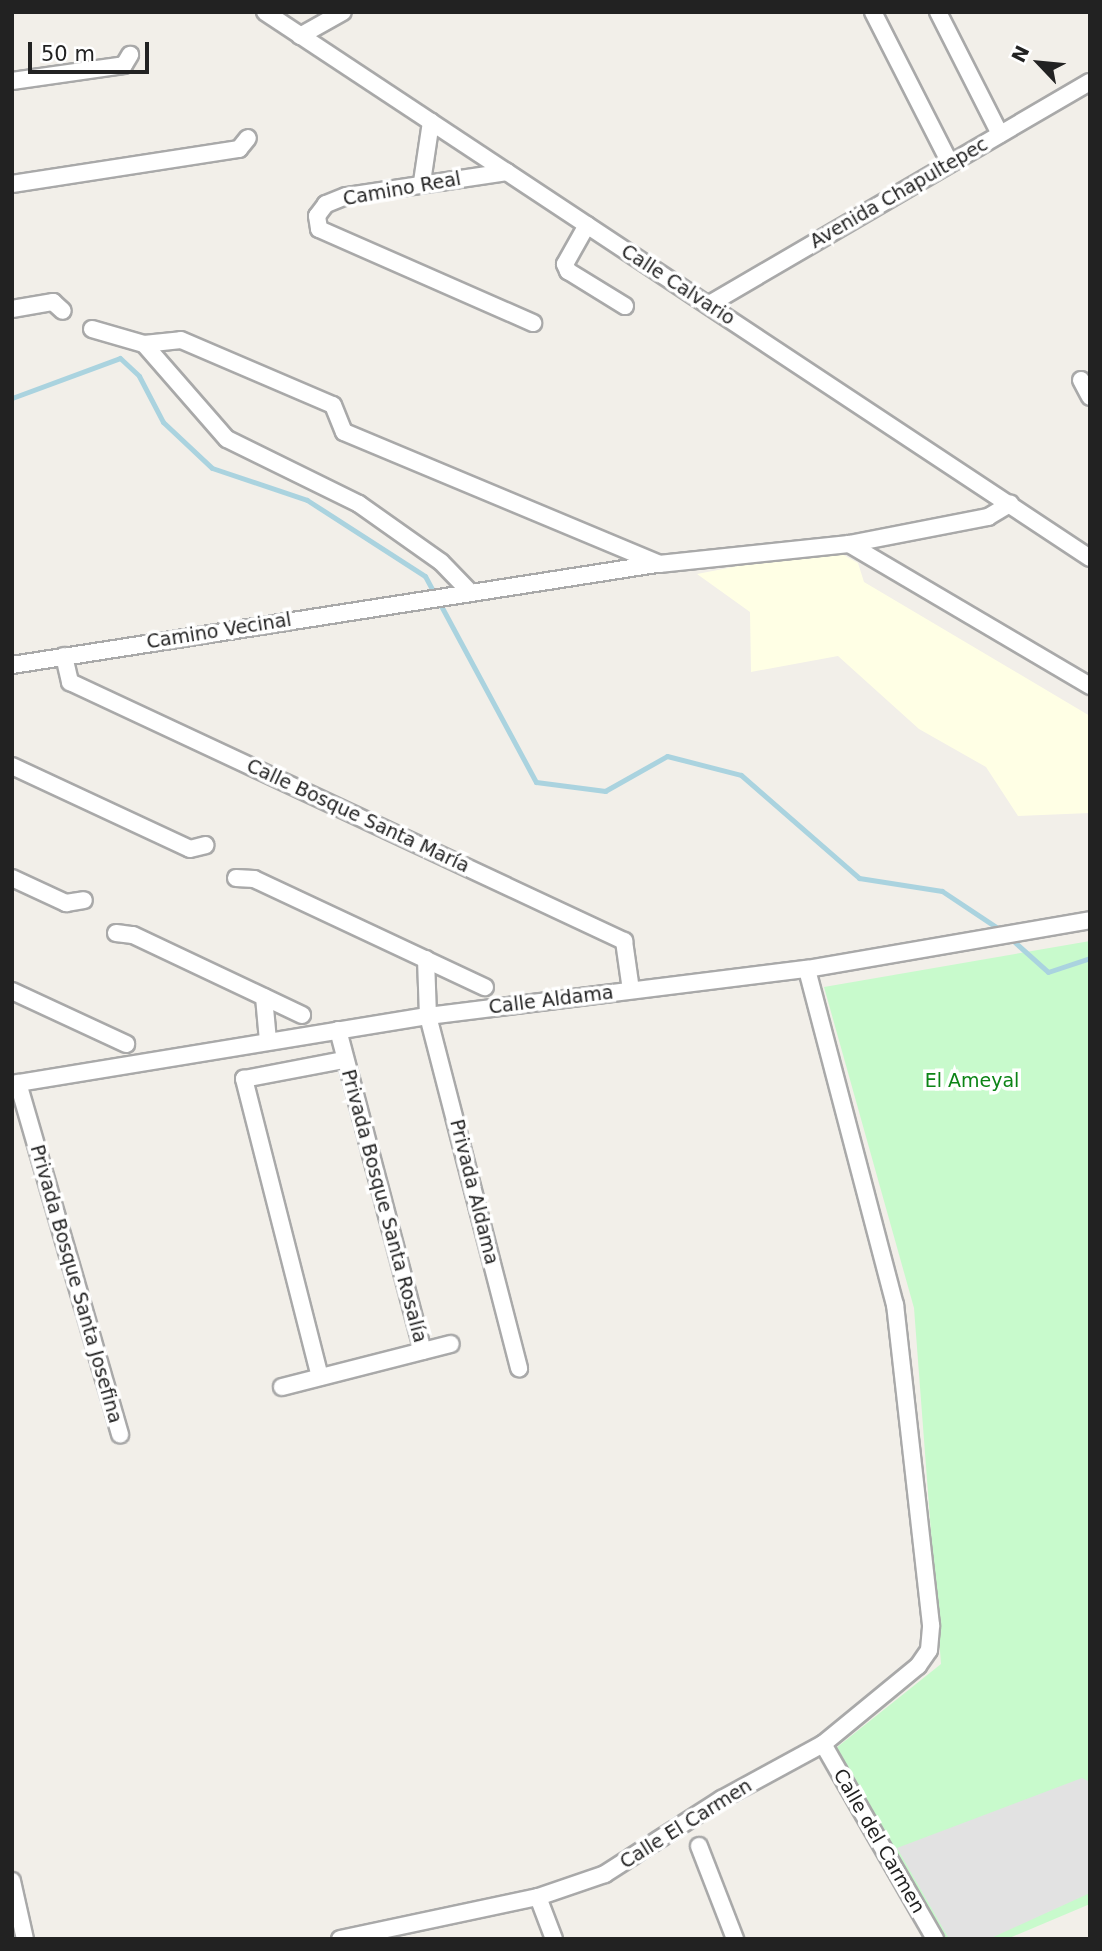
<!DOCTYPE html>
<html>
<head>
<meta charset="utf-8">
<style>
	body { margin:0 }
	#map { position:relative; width:1102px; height:1951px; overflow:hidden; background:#f2efe9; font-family:"DejaVu Sans",sans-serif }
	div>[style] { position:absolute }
	.education>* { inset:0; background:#ffffe5 }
	.park>* { inset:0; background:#c8facc }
	.parking>* { inset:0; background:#e2e2e2 }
	.stream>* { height:5px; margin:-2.5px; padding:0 2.5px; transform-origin:2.5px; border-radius:2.5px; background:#aad3df }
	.roads { filter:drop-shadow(2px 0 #a9a9a9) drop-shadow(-2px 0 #a9a9a9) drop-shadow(0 2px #a9a9a9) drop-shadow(0 -2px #a9a9a9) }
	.minor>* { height:16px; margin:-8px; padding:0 8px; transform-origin:8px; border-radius:8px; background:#fff }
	span { translate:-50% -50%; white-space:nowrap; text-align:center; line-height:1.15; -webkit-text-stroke:7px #fff; paint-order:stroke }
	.street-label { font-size:19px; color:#222 }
	.park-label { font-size:19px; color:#0c8416 }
	.frame { position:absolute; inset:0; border:14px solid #222; pointer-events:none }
	.north { position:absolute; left:1004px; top:28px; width:70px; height:70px; -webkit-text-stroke:5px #fff; paint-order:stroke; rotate:296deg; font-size:19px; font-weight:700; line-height:28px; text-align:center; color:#222 }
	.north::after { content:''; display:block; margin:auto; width:24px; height:32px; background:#222; clip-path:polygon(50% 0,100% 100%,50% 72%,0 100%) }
	.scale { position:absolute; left:28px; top:42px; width:121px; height:32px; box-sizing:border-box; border:4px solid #222; border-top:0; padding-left:9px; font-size:21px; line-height:24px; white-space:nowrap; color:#222; -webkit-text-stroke:5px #fff; paint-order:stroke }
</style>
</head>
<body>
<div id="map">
	<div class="education">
		<div style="clip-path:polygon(831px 548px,858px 563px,864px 582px,1090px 716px,1090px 813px,1018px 816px,986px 767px,919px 729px,838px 656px,751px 672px,750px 612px,697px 574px)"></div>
	</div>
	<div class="park">
		<div style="clip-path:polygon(1090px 941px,1090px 1904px,1007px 1939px,945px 1939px,836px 1748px,941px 1664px,914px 1308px,824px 987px)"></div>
	</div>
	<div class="parking">
		<div style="clip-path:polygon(1082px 1778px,1090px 1782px,1090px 1893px,989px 1939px,949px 1939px,897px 1848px)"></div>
	</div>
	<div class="stream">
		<div style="left:12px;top:398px;width:115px;rotate:-20.3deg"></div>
		<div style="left:120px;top:358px;width:26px;rotate:43deg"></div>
		<div style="left:139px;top:376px;width:52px;rotate:62.4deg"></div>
		<div style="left:163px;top:422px;width:67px;rotate:43.2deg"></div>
		<div style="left:212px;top:468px;width:100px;rotate:18.6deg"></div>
		<div style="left:307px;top:500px;width:140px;rotate:32.8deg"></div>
		<div style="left:425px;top:576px;width:234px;rotate:61.7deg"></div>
		<div style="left:536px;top:782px;width:70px;rotate:7.4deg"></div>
		<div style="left:605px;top:791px;width:71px;rotate:-29.4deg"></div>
		<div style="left:667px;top:756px;width:76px;rotate:14.4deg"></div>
		<div style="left:741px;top:775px;width:157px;rotate:41.1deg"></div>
		<div style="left:859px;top:878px;width:84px;rotate:8.9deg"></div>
		<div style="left:942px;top:891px;width:72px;rotate:33.7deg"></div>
		<div style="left:1009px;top:937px;width:52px;rotate:41.9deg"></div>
		<div style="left:1048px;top:972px;width:44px;rotate:-18.4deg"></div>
	</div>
	<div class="roads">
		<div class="minor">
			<div style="left:265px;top:12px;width:989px;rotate:33.5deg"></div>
			<div style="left:873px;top:12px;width:169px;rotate:63deg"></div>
			<div style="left:938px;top:12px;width:137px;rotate:63.1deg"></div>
			<div style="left:300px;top:36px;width:49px;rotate:-29.2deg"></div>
			<div style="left:12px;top:81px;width:113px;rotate:-8.1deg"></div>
			<div style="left:124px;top:65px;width:12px;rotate:-59deg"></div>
			<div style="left:507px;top:172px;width:163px;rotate:171.5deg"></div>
			<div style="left:346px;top:196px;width:22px;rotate:158deg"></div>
			<div style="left:326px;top:204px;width:15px;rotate:127deg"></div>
			<div style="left:317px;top:216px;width:13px;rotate:81deg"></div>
			<div style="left:319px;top:229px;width:234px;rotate:23.7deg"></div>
			<div style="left:422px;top:182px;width:61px;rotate:-81.5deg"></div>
			<div style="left:12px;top:184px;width:230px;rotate:-8.8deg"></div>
			<div style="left:239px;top:149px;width:14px;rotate:-51deg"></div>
			<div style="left:587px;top:225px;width:45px;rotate:119.4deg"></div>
			<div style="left:565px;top:264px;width:8px;rotate:67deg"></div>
			<div style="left:568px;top:271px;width:67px;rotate:31.6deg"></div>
			<div style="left:708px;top:305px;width:442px;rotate:-30.3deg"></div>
			<div style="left:12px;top:309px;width:42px;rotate:-9.7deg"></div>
			<div style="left:53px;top:302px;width:13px;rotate:42deg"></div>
			<div style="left:92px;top:329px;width:54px;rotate:16.1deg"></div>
			<div style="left:144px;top:344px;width:126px;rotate:48.9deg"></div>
			<div style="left:227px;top:439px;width:147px;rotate:26.2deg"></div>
			<div style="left:359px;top:504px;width:100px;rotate:35.3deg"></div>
			<div style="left:441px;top:562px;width:39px;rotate:46deg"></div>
			<div style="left:144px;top:344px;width:37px;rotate:-6deg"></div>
			<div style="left:181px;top:340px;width:165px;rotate:23.2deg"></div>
			<div style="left:333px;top:405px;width:29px;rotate:68deg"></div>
			<div style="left:344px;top:432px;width:342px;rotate:22.7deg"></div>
			<div style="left:659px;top:564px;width:191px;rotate:-6deg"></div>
			<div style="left:849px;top:544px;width:142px;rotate:-11deg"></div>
			<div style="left:988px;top:517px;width:26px;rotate:-31deg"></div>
			<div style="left:1081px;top:380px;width:19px;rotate:62deg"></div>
			<div style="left:849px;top:544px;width:280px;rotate:30.5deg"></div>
			<div style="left:64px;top:656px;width:27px;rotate:77deg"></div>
			<div style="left:70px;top:682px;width:612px;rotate:25.06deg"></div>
			<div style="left:624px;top:941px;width:49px;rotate:81.9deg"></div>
			<div style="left:12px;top:665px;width:652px;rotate:-8.91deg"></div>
			<div style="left:12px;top:766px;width:196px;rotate:25deg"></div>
			<div style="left:190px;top:849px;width:16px;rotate:-14deg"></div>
			<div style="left:12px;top:878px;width:60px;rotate:24.8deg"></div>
			<div style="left:66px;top:903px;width:18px;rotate:-9deg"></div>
			<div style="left:236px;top:878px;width:18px;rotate:3deg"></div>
			<div style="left:254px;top:879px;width:255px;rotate:25.1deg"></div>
			<div style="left:116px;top:933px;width:17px;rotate:7deg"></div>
			<div style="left:133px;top:935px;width:187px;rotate:25.3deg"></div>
			<div style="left:426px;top:959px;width:57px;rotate:88deg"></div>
			<div style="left:428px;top:1016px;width:364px;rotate:75.5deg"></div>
			<div style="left:12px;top:991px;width:126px;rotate:24.9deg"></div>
			<div style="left:264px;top:997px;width:44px;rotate:84.8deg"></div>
			<div style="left:338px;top:1030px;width:332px;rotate:75.2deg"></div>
			<div style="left:18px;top:1083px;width:366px;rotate:73.8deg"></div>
			<div style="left:12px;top:1084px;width:422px;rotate:-9.3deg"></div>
			<div style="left:428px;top:1016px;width:382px;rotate:-7.1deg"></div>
			<div style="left:807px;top:969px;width:287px;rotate:-9.8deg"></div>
			<div style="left:320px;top:1377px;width:308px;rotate:-104.3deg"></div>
			<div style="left:244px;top:1079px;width:102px;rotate:-10.8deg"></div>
			<div style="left:282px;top:1387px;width:174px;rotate:-14.3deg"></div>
			<div style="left:823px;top:1744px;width:225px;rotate:60.1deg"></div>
			<div style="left:699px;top:1846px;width:100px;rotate:68.8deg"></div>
			<div style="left:12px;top:1881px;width:59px;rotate:77.4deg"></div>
			<div style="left:538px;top:1897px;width:45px;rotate:69.1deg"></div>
			<div style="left:340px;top:1939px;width:202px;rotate:-12deg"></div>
			<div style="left:538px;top:1897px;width:71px;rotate:-18.9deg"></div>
			<div style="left:605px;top:1874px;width:139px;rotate:-32.7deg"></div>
			<div style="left:722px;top:1799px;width:115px;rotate:-28.6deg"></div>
			<div style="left:823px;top:1744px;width:123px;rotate:-39.4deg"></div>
			<div style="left:918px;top:1666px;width:19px;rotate:-55deg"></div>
			<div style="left:929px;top:1650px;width:25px;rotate:-85deg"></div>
			<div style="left:931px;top:1625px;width:322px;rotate:-96.4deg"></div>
			<div style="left:895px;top:1305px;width:347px;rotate:-104.7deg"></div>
		</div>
	</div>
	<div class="street-label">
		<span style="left:402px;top:189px;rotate:-10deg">Camino Real</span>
		<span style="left:899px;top:193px;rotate:-30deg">Avenida Chapultepec</span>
		<span style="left:678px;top:285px;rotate:33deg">Calle Calvario</span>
		<span style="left:219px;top:631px;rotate:-9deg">Camino Vecinal</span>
		<span style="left:358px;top:816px;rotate:25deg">Calle Bosque Santa María</span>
		<span style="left:551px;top:1000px;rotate:-7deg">Calle Aldama</span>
		<span style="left:474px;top:1192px;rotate:76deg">Privada Aldama</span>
		<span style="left:384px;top:1206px;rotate:75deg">Privada Bosque Santa Rosalía</span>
		<span style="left:76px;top:1284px;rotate:74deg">Privada Bosque Santa Josefina</span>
		<span style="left:686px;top:1824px;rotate:-32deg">Calle El Carmen</span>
		<span style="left:879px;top:1841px;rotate:60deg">Calle del Carmen</span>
	</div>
	<div class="park-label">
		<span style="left:972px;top:1081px">El Ameyal</span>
	</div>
	<div class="frame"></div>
	<div class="north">N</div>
	<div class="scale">50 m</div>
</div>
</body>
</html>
